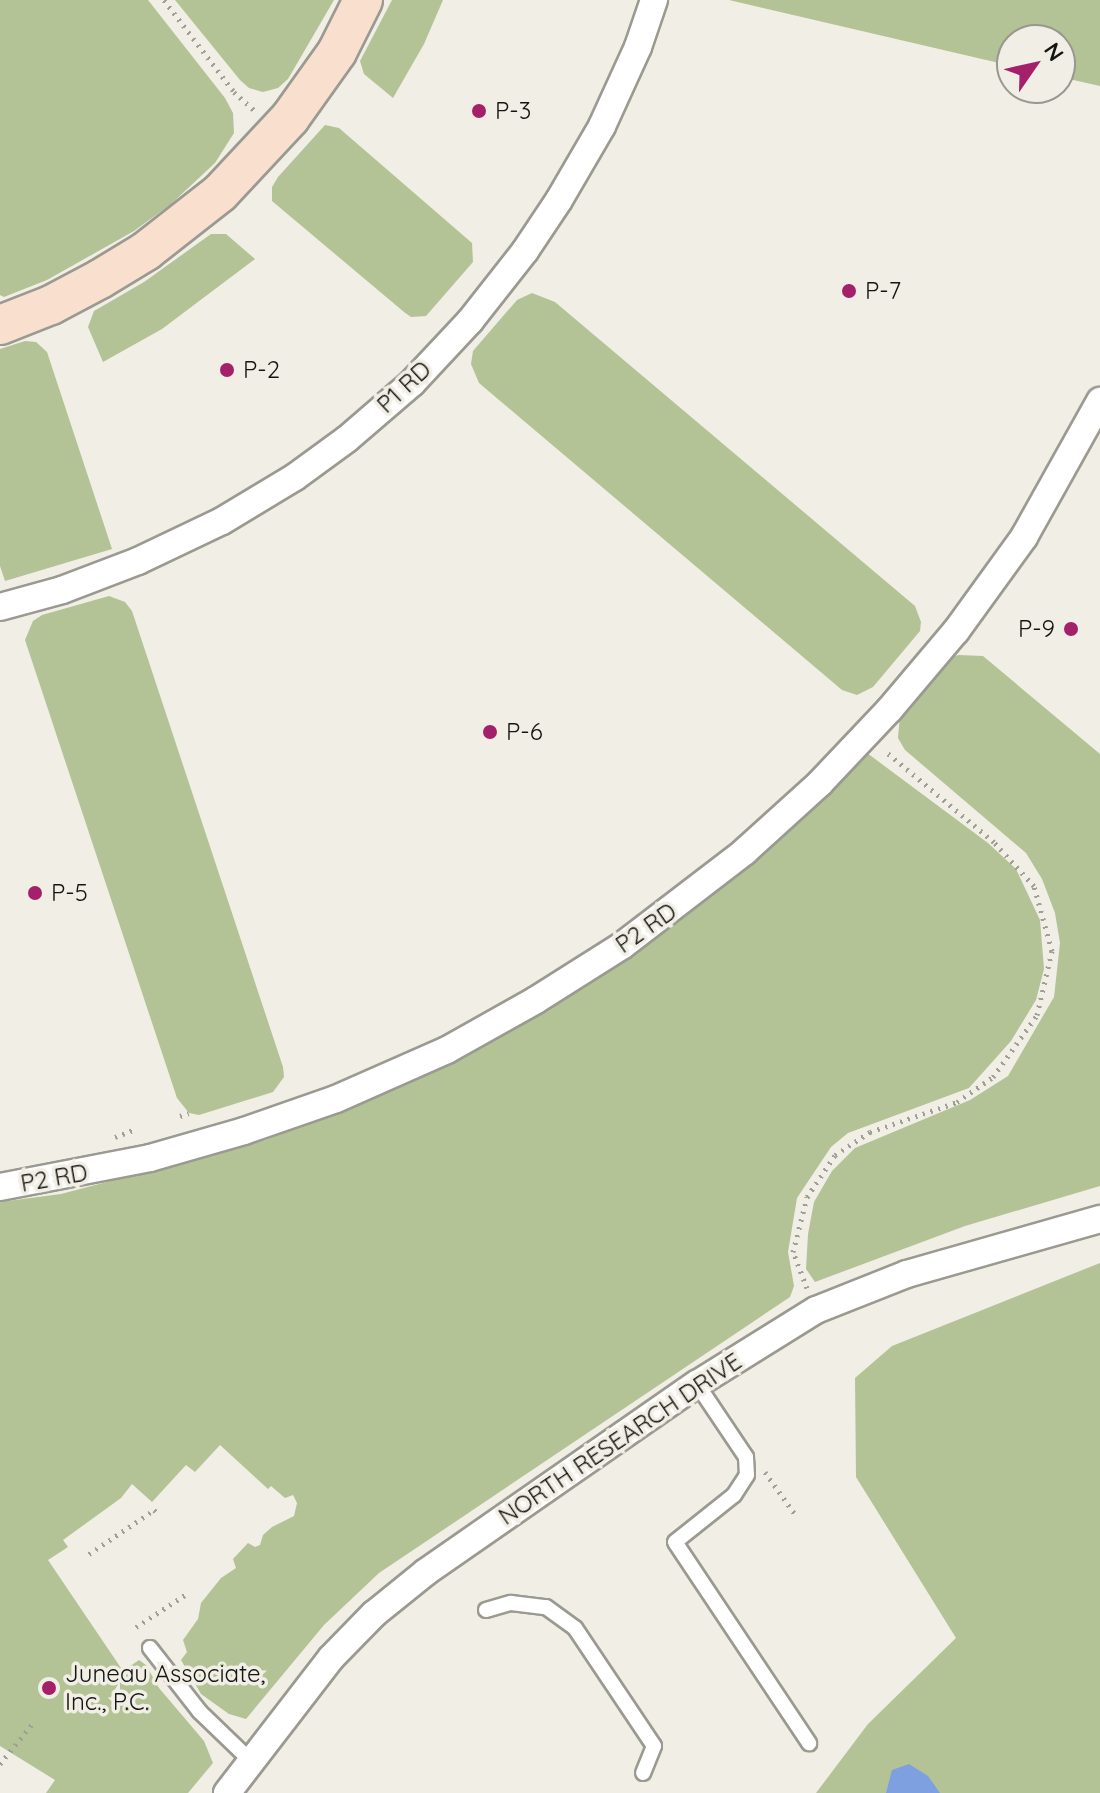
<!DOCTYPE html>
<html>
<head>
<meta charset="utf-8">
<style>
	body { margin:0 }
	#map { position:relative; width:1100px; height:1793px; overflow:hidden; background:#f0eee5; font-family:Quicksand,sans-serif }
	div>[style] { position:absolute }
	.green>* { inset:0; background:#b3c395 }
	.water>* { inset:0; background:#7e9fe0 }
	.path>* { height:5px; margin-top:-2.5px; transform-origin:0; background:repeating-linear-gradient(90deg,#9f9e97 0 2px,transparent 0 8px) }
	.roads { filter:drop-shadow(2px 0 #9b9a91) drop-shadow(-2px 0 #9b9a91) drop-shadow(0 2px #9b9a91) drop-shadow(0 -2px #9b9a91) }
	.lane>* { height:14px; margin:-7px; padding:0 7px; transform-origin:7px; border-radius:7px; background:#fff }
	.street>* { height:26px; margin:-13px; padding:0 13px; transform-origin:13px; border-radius:13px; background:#fff }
	.secondary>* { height:38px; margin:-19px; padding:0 19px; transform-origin:19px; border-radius:19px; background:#f9dfcd }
	.dots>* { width:22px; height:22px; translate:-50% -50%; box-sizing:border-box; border:4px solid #f0eee5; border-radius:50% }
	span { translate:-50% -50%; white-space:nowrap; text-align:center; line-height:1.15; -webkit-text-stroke:7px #f0eee5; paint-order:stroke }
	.poi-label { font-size:24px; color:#141411 }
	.left { translate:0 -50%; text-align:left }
	.right { translate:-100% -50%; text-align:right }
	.street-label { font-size:24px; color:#141411 }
	.north { position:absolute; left:996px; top:24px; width:80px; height:80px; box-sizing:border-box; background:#f0eee5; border:2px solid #989790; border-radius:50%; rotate:56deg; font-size:22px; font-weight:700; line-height:32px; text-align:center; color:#141411 }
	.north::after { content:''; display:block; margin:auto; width:28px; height:36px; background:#a5206a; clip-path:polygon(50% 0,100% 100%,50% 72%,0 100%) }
</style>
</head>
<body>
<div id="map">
	<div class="green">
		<div style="clip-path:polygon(0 0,148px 0,225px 98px,233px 113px,234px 133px,215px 163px,171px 204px,134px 231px,47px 280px,4px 297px,0 295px)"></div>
		<div style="clip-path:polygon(175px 0,334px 0,288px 79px,278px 88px,263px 92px,249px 88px,240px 80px)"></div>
		<div style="clip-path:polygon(392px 0,443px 0,424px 44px,393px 98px,364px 74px,360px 61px)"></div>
		<div style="clip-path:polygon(729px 0,1100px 0,1100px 86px,1060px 77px,1060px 40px,1012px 40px,1012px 66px)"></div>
		<div style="clip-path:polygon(325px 125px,339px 128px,472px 243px,473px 262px,426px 316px,411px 317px,404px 312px,272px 201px,272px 187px,278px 177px)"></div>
		<div style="clip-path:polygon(211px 234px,226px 234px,255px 259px,162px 329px,103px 362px,88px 327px,94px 311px,144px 282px)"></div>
		<div style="clip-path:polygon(532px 293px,555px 302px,915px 606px,921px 622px,920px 631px,873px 687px,857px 695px,842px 690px,479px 383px,471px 364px,473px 351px,517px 300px)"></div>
		<div style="clip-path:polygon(25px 341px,36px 342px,47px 352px,112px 549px,5px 581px,0 566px,0 349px)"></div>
		<div style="clip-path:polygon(109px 596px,125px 602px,132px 611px,283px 1067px,284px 1077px,273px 1092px,199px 1115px,189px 1113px,177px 1098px,25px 640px,33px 621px,42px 615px)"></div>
		<div style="clip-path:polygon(959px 655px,983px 656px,1100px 754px,1100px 1186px,965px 1226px,815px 1282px,806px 1269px,808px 1234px,814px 1202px,832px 1171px,855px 1148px,970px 1100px,1008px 1076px,1054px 997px,1060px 943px,1055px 913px,1042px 879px,1026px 853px,905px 750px,898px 738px,900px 715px,949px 657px)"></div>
		<div style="clip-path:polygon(867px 753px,988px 843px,1016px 869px,1040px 920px,1044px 969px,1036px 1000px,1011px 1041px,969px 1088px,848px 1133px,831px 1147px,797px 1198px,788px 1252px,794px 1286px,790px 1297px,379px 1573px,324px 1625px,246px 1719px,229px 1714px,201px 1694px,181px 1660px,187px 1652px,183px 1640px,198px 1619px,201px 1603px,221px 1578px,236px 1568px,233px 1559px,248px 1543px,255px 1547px,260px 1545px,263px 1535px,272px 1527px,294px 1516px,297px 1503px,293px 1495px,285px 1498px,271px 1486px,268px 1489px,220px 1445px,195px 1472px,186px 1465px,152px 1502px,132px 1484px,121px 1498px,63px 1540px,68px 1547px,48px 1560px,123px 1671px,139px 1660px,146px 1665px,159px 1688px,204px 1741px,213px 1763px,188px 1793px,46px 1793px,55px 1780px,0 1746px,0 1202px,61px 1194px,266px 1140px,444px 1066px,540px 1013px,611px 969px,771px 846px)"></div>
		<div style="clip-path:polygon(1100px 1263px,1100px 1793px,816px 1793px,868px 1724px,956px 1638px,856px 1477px,855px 1378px,892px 1346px)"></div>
	</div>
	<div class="water">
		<div style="clip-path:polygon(909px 1764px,928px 1776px,940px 1793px,886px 1793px,892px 1770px)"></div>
	</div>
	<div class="path">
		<div style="left:164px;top:0;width:116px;rotate:52.7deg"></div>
		<div style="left:234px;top:92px;width:28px;rotate:42deg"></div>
		<div style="left:180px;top:1116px;width:9px;rotate:-18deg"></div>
		<div style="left:115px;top:1137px;width:22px;rotate:-21deg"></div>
		<div style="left:807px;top:1288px;width:39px;rotate:-111deg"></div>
		<div style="left:793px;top:1252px;width:57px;rotate:-75.7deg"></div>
		<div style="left:807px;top:1197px;width:50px;rotate:-56.3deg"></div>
		<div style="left:835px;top:1155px;width:42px;rotate:-33.3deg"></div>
		<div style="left:870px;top:1132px;width:92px;rotate:-19deg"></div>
		<div style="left:957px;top:1102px;width:44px;rotate:-34.8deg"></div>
		<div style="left:993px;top:1077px;width:76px;rotate:-54.6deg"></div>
		<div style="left:1037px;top:1015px;width:66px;rotate:-76.8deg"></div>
		<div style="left:1052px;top:951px;width:67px;rotate:-105.5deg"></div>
		<div style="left:1034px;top:886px;width:59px;rotate:-132.3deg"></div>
		<div style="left:994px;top:842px;width:142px;rotate:-140.1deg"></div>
		<div style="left:765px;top:1472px;width:55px;rotate:54.6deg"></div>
		<div style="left:89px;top:1554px;width:78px;rotate:-34.1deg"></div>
		<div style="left:154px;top:1510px;width:5px;rotate:37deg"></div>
		<div style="left:136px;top:1627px;width:62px;rotate:-33.2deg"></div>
		<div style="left:0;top:1764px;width:53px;rotate:-51.2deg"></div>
	</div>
	<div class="roads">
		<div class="lane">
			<div style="left:697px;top:1384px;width:88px;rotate:56.1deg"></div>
			<div style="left:746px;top:1457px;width:18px;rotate:87deg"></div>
			<div style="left:747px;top:1475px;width:24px;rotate:123deg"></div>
			<div style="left:734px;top:1495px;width:75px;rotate:141.5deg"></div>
			<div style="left:675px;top:1542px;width:242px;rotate:56.3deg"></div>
			<div style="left:486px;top:1610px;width:26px;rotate:-16deg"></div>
			<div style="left:511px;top:1603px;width:35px;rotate:7deg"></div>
			<div style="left:546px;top:1607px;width:36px;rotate:36deg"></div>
			<div style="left:575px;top:1628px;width:142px;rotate:56.2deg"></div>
			<div style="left:654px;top:1746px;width:29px;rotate:112deg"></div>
			<div style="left:150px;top:1648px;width:81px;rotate:52deg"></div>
			<div style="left:200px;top:1712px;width:71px;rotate:43.9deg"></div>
		</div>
		<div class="street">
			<div style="left:0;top:607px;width:64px;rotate:-15.3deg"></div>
			<div style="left:62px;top:590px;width:81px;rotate:-20.9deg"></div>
			<div style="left:138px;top:561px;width:93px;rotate:-25.5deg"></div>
			<div style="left:222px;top:521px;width:85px;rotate:-31.1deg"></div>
			<div style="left:295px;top:477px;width:64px;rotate:-36.2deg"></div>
			<div style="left:347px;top:439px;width:86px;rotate:-40.7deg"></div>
			<div style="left:412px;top:383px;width:85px;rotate:-46.9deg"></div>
			<div style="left:470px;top:321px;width:89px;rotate:-51.8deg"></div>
			<div style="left:525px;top:251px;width:61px;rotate:-56.3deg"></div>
			<div style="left:559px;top:200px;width:86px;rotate:-59.8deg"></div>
			<div style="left:602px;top:126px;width:87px;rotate:-65.5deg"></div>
			<div style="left:638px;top:47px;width:50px;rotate:-71.2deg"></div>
			<div style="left:0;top:1187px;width:153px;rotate:-10.9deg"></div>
			<div style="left:150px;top:1158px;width:98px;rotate:-16deg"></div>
			<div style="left:244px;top:1131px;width:97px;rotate:-19.2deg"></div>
			<div style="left:336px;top:1099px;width:121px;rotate:-23.8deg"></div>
			<div style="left:447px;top:1050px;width:102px;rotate:-29.3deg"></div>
			<div style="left:536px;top:1000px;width:103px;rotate:-32.3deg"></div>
			<div style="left:623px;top:945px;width:153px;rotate:-37.5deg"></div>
			<div style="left:744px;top:852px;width:103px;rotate:-42.2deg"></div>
			<div style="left:820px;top:783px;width:102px;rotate:-46.6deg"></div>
			<div style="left:890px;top:709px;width:102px;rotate:-49.8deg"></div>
			<div style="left:956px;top:631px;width:116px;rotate:-54.1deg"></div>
			<div style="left:1024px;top:537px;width:156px;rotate:-60.8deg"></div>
			<div style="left:227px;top:1793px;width:170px;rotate:-52.4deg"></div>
			<div style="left:331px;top:1658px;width:62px;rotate:-45.7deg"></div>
			<div style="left:374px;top:1614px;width:67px;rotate:-38.9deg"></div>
			<div style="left:426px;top:1572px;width:330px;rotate:-34.8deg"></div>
			<div style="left:697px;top:1384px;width:140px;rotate:-31.9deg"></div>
			<div style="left:816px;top:1310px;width:98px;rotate:-21.6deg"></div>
			<div style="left:907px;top:1274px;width:201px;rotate:-15.9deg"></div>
		</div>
		<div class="secondary">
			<div style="left:0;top:325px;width:55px;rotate:-21.4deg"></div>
			<div style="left:51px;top:305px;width:55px;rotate:-28deg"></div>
			<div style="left:100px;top:279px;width:54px;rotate:-31.3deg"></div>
			<div style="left:146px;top:251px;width:94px;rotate:-38.1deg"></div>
			<div style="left:220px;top:193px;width:103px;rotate:-47deg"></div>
			<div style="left:290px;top:118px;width:81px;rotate:-54.5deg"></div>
			<div style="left:337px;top:52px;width:58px;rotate:-63.4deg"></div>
		</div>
	</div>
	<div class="dots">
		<div style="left:479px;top:111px;background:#a5206a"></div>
		<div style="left:849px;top:291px;background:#a5206a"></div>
		<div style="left:227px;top:370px;background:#a5206a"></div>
		<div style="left:1071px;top:629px;background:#a5206a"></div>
		<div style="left:490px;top:732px;background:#a5206a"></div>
		<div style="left:35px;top:893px;background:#a5206a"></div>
		<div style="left:49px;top:1688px;background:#a5206a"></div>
	</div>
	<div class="poi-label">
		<span class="left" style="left:495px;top:111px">P-3</span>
		<span class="left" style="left:865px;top:291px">P-7</span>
		<span class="left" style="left:243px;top:370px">P-2</span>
		<span class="right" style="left:1055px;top:629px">P-9</span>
		<span class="left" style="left:506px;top:732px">P-6</span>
		<span class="left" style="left:51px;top:893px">P-5</span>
		<span class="left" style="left:65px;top:1688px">Juneau Associate,<br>Inc., P.C.</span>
	</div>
	<div class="street-label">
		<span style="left:404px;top:387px;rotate:-43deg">P1 RD</span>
		<span style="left:646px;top:928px;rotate:-35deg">P2 RD</span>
		<span style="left:54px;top:1178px;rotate:-10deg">P2 RD</span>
		<span style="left:620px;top:1439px;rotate:-34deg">NORTH RESEARCH DRIVE</span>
	</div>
	<div class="north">N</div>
</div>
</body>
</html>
